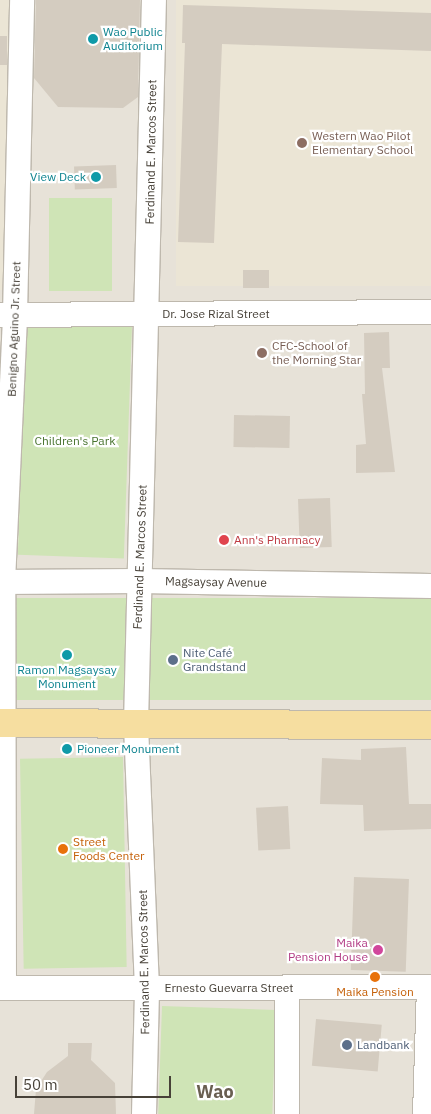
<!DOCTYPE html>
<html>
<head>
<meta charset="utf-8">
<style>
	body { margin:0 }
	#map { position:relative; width:431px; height:1114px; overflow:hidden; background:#f3f1ea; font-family:"IBM Plex Sans",sans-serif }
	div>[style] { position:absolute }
	.residential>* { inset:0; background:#e7e2d8; transform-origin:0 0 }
	.education>* { inset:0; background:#ebe5d5; transform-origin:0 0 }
	.green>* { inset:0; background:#cfe4b6; transform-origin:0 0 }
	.building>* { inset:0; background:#d4ccc0; transform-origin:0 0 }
	.roads { filter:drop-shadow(1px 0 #beb8ad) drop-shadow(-1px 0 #beb8ad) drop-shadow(0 1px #beb8ad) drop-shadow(0 -1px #beb8ad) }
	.minor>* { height:24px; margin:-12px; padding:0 12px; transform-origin:12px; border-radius:12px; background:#fff }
	.primary>* { height:28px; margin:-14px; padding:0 14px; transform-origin:14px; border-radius:14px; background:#f6dea0 }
	.dots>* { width:14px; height:14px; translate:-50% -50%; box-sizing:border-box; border:2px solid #fff; border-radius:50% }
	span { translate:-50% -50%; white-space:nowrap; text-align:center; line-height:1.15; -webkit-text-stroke:4.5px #fff; paint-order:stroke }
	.culture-label { font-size:12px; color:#0d838f }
	.left { translate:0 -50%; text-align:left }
	.right { translate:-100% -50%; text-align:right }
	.education-label { font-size:12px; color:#785e54 }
	.street-label { font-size:12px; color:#474138 }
	.park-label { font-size:12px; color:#497430 }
	.health-label { font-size:12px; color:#be3a42 }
	.service-label { font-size:12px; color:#4e5e75 }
	.food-label { font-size:12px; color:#c56008 }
	.hotel-label { font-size:12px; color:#b23c85 }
	.district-label { font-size:18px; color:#695f51; font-weight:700 }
	.scale { position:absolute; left:15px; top:1076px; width:156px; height:22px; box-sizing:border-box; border:2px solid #474138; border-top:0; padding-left:6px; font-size:15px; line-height:18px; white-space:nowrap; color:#474138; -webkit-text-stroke:4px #fff; paint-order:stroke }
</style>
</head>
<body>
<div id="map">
	<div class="residential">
		<div style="left:0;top:0;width:431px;height:1114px"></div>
	</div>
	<div class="education">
		<div style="clip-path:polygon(0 0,13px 0,9px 290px,0 290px)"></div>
		<div style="left:176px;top:0;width:255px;height:286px"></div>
	</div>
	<div class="green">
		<div style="left:49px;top:198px;width:63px;height:93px"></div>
		<div style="left:26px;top:323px;width:106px;height:232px;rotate:2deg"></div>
		<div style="left:0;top:598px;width:431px;height:102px"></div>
		<div style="left:123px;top:757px;width:210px;height:103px;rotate:89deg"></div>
		<div style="left:162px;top:1006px;width:114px;height:108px;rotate:2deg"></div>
	</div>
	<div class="building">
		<div style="clip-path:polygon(36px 0,140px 0,138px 97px,123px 108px,58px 107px,34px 78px)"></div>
		<div style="clip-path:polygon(183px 5px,431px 13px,431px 51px,222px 44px,214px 243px,178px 242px,185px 43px,182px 43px)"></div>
		<div style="left:7px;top:36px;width:29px;height:7px;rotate:90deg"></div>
		<div style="left:116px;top:165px;width:23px;height:42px;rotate:88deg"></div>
		<div style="left:243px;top:270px;width:26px;height:18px"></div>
		<div style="clip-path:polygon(389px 332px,390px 368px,382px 368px,395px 472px,356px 473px,356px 445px,366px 444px,362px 394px,365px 394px,364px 333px)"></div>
		<div style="left:234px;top:415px;width:56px;height:32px;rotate:1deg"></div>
		<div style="left:330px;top:498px;width:49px;height:32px;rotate:88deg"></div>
		<div style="clip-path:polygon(406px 747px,409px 804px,431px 804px,431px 829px,364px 831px,363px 805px,320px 804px,322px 758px,361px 760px,361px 749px)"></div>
		<div style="left:288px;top:806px;width:43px;height:32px;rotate:87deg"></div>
		<div style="left:354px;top:877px;width:55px;height:93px;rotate:2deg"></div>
		<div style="left:316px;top:1019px;width:66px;height:47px;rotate:5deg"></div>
		<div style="clip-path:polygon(68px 1043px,92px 1043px,91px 1060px,115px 1083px,116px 1114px,34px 1114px,36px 1089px,47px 1072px,68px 1056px)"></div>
	</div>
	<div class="roads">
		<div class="minor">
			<div style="left:0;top:315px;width:431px;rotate:-0.4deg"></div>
			<div style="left:0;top:582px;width:139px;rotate:-0.4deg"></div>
			<div style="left:139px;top:581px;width:292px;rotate:1deg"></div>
			<div style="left:0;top:988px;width:431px;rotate:-0.1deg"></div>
			<div style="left:4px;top:988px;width:406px;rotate:-90.1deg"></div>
			<div style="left:3px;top:582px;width:267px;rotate:-87.4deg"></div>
			<div style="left:15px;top:315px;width:315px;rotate:-88.7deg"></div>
			<div style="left:287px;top:989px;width:125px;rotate:90deg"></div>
			<div style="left:144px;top:1114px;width:126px;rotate:-88.6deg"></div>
			<div style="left:147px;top:988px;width:264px;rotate:-92.4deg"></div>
			<div style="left:136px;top:724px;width:724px;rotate:-88.58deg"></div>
			<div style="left:425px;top:1114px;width:127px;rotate:-88.2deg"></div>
		</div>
		<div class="primary">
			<div style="left:0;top:723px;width:431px;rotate:0.3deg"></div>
		</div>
	</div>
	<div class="dots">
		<div style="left:93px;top:39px;background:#0f9aa8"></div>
		<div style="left:302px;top:143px;background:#8d6e63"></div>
		<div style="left:96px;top:177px;background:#0f9aa8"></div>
		<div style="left:262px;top:353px;background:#8d6e63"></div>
		<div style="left:224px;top:540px;background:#e0444e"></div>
		<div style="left:67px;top:655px;background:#0f9aa8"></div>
		<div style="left:173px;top:660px;background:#5c6f8a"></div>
		<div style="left:67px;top:749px;background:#0f9aa8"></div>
		<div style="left:63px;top:849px;background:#e8710a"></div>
		<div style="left:378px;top:950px;background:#d1479c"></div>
		<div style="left:375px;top:977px;background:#e8710a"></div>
		<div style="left:347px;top:1045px;background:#5c6f8a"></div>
	</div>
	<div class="culture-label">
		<span class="left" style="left:103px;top:39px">Wao Public<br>Auditorium</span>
		<span class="right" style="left:86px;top:177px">View Deck</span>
		<span style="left:67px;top:677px">Ramon Magsaysay<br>Monument</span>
		<span class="left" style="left:77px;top:749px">Pioneer Monument</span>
	</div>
	<div class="education-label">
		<span class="left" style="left:312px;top:143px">Western Wao Pilot<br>Elementary School</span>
		<span class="left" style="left:272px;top:353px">CFC-School of<br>the Morning Star</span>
	</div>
	<div class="street-label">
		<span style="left:151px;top:152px;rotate:-89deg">Ferdinand E. Marcos Street</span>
		<span style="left:216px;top:314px">Dr. Jose Rizal Street</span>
		<span style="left:14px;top:329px;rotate:-88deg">Benigno Aguino Jr. Street</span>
		<span style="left:140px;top:557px;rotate:-88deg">Ferdinand E. Marcos Street</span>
		<span style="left:216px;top:582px;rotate:1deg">Magsaysay Avenue</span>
		<span style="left:144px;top:962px;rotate:-91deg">Ferdinand E. Marcos Street</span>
		<span style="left:229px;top:988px">Ernesto Guevarra Street</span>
	</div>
	<div class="park-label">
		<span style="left:75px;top:441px">Children's Park</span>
	</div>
	<div class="health-label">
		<span class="left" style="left:234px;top:540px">Ann's Pharmacy</span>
	</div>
	<div class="service-label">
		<span class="left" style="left:183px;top:660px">Nite Café<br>Grandstand</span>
		<span class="left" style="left:357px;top:1045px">Landbank</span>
	</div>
	<div class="food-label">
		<span class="left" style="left:73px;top:849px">Street<br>Foods Center</span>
		<span style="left:375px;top:992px">Maika Pension</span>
	</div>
	<div class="hotel-label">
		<span class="right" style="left:368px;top:950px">Maika<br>Pension House</span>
	</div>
	<div class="district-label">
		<span style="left:215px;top:1092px">Wao</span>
	</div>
	<div class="scale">50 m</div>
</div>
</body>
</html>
